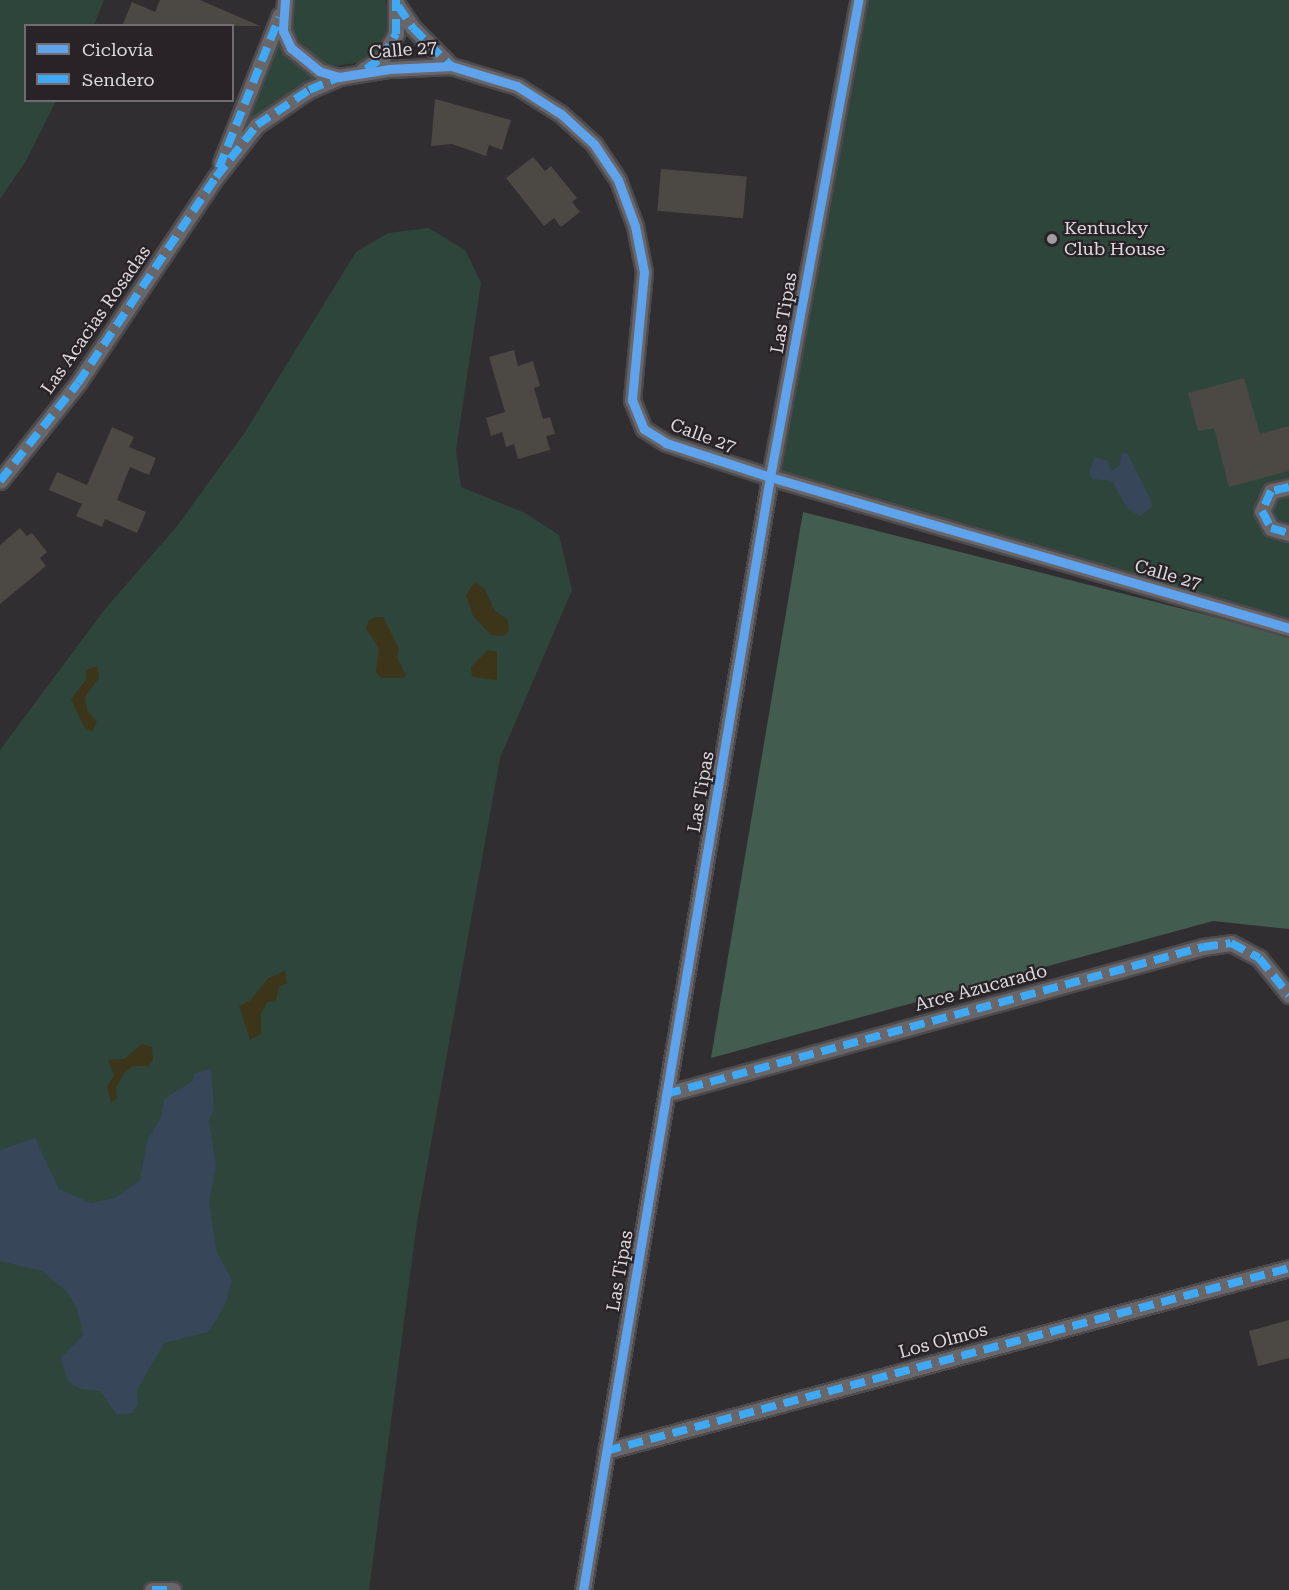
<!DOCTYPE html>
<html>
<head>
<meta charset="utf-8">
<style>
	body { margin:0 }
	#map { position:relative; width:1289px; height:1590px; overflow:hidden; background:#312e31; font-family:"Roboto Serif",serif }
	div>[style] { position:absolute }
	.green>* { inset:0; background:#2e453b }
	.forest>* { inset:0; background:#425c50 }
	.sand>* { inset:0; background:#3d351a }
	.water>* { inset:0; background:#38465a }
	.building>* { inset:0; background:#4c4844; transform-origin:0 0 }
	.roads { filter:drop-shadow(2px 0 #4c4a4c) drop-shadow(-2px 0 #4c4a4c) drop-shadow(0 2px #4c4a4c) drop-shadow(0 -2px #4c4a4c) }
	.minor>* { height:15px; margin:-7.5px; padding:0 7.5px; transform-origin:7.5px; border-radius:7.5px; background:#696669 }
	.quiet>* { height:8px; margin-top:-4px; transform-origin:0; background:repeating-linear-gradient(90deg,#3fa9f5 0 15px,transparent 0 23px) }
	.cycleway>* { height:9px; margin:-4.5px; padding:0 4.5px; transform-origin:4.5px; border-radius:4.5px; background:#60a3ed }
	.dots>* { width:16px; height:16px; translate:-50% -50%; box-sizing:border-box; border:3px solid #292328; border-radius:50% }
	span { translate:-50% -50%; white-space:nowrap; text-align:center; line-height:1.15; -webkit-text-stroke:4.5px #292328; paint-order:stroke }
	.street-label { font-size:18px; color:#dddadd }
	.poi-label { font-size:18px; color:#dddadd }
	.left { translate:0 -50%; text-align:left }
	.legend { position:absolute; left:24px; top:24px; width:210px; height:78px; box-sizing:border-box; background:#292328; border:2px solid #716c70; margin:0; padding:8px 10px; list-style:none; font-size:18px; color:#dddadd }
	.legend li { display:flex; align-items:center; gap:12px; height:30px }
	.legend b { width:30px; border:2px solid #716c70 }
</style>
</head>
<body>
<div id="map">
	<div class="green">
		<div style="clip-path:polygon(0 0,104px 0,94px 25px,26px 26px,26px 100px,56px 101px,26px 161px,0 199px)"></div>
		<div style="clip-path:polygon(294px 0,385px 0,389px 13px,387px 33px,377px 50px,361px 62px,337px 66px,322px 63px,309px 55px,292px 29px)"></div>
		<div style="clip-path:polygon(858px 0,1289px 0,1289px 628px,770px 477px)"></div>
		<div style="clip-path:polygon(277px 42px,282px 42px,301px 69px,316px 80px,277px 100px,241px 132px)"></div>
		<div style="clip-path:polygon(429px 228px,466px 251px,481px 283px,456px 450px,461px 487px,525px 513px,559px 535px,572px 590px,500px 758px,417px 1222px,369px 1590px,0 1590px,0 750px,105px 609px,178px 525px,245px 432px,356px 252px,388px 233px)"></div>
	</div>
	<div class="forest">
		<div style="clip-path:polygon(803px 512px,1289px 636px,1289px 929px,1213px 921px,711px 1058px)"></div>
	</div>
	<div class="sand">
		<div style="clip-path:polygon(475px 582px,484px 588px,495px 611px,508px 620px,509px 630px,504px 636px,491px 635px,473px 616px,466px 595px)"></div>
		<div style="clip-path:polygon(376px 617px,383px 617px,399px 649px,397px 657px,406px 676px,402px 678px,381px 678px,376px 672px,379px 648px,366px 629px,369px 620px)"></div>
		<div style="clip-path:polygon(488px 650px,497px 652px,497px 680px,472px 677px,471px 667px)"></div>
		<div style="clip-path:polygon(97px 666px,99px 678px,85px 697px,87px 710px,97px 722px,92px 732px,84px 727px,71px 699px,86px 680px,86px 670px)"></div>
		<div style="clip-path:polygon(285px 971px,287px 983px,279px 987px,276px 1000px,267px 1003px,261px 1014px,261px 1034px,250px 1040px,239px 1006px,251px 1000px,268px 978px)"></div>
		<div style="clip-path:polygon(142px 1044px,152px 1047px,153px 1060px,148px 1066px,133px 1066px,124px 1073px,116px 1088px,117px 1099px,111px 1102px,107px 1087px,114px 1075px,108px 1060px,124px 1059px)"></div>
	</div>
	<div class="water">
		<div style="clip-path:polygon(1127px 453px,1151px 500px,1152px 507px,1140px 516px,1127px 508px,1112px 481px,1093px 479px,1089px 473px,1095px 457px,1108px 461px,1111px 471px,1119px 466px,1122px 454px)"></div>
		<div style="clip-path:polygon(211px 1068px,214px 1109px,209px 1121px,216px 1165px,209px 1202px,217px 1253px,232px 1280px,225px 1305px,208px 1332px,164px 1343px,137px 1390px,138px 1404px,132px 1413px,117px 1415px,100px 1391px,81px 1389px,69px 1382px,64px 1371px,61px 1358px,83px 1335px,77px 1309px,67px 1292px,42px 1271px,0 1261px,0 1150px,35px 1138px,59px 1189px,91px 1203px,115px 1198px,140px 1180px,147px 1141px,161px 1117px,164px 1099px,193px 1081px,194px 1074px)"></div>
	</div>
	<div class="building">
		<div style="clip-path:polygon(160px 0,200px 0,260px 26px,122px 26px,132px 2px,155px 12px)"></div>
		<div style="clip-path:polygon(435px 99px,511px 120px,502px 150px,489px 145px,486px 156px,452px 144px,431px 146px)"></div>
		<div style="clip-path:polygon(533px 157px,545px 171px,551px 166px,577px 198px,572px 202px,580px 212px,561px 227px,554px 218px,544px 226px,506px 178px)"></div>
		<div style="left:661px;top:169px;width:86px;height:42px;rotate:5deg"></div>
		<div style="clip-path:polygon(514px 350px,518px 366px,533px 361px,540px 386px,534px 388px,543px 419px,550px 417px,555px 434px,546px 436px,550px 450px,518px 459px,514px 444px,506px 447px,502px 432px,491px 436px,486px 418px,505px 412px,489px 357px)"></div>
		<div style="clip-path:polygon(1244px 378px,1260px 434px,1289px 426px,1289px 471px,1229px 487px,1214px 428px,1198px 431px,1188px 393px)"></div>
		<div style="clip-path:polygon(112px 427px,134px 437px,129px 447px,156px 458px,149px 475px,130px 467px,117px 500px,146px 512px,137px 533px,105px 519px,102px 527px,76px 516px,82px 504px,49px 490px,57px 472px,87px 485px)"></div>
		<div style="clip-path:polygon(20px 528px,27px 536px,32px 533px,47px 552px,40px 558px,46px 566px,0 604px,0 545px)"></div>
		<div style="clip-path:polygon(1289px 1320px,1289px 1358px,1258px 1366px,1249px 1331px)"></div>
	</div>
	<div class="roads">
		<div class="minor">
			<div style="left:285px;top:0;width:31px;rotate:94deg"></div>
			<div style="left:283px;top:31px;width:19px;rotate:65deg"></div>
			<div style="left:291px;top:48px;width:36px;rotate:39deg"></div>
			<div style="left:319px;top:71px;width:21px;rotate:17deg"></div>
			<div style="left:339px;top:77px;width:51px;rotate:-9.1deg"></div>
			<div style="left:389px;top:69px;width:62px;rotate:-2.8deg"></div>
			<div style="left:451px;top:66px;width:69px;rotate:16.9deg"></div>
			<div style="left:517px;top:86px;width:52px;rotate:32.5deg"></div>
			<div style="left:561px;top:114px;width:45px;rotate:42.3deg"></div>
			<div style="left:594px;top:144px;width:43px;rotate:56.3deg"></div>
			<div style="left:618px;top:180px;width:49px;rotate:69.7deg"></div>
			<div style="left:635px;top:226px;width:47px;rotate:78.9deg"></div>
			<div style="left:644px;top:272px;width:129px;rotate:95.4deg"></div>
			<div style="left:632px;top:400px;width:31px;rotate:68deg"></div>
			<div style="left:644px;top:429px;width:26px;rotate:32deg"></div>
			<div style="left:666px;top:443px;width:109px;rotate:18.1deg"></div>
			<div style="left:770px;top:477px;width:541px;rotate:16.22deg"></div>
			<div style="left:398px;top:6px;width:27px;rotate:56deg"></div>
			<div style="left:413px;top:28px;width:54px;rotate:45deg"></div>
			<div style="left:363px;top:70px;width:22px;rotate:-32deg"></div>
			<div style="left:382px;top:58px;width:28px;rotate:-60deg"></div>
			<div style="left:396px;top:34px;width:34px;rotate:-90deg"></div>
			<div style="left:221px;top:163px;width:159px;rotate:-68.3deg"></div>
			<div style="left:0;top:481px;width:125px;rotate:-51.5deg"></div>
			<div style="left:78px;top:383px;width:248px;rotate:-56.2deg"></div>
			<div style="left:216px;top:177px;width:66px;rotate:-51.7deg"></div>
			<div style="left:257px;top:125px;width:63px;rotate:-33.9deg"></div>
			<div style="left:309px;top:90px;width:33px;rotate:-23deg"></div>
			<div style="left:1289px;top:487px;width:18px;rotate:167deg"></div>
			<div style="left:1271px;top:491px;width:22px;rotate:114deg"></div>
			<div style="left:1262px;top:511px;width:19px;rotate:62deg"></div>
			<div style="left:1271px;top:528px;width:19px;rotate:16deg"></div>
			<div style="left:666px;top:1094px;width:557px;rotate:-15.31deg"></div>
			<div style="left:1203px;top:947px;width:28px;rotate:-8deg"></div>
			<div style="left:1231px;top:943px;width:32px;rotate:28deg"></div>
			<div style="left:1259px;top:958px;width:48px;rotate:51deg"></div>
			<div style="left:606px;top:1451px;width:707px;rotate:-15deg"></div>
			<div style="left:152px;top:1590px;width:21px"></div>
			<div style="left:583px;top:1590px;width:1129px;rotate:-80.46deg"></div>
			<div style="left:770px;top:477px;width:485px;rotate:-79.5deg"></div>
		</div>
	</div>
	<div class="quiet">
		<div style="left:398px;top:6px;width:27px;rotate:56deg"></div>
		<div style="left:413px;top:28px;width:54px;rotate:45deg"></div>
		<div style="left:366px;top:69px;width:19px;rotate:-35deg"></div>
		<div style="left:382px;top:58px;width:28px;rotate:-60deg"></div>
		<div style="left:396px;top:34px;width:34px;rotate:-90deg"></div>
		<div style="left:219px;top:168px;width:162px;rotate:-68.2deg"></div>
		<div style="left:0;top:481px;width:125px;rotate:-51.5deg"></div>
		<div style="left:78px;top:383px;width:248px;rotate:-56.2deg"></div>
		<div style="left:216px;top:177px;width:66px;rotate:-51.7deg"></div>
		<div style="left:257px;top:125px;width:63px;rotate:-33.9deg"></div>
		<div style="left:309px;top:90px;width:33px;rotate:-23deg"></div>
		<div style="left:1289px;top:487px;width:18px;rotate:167deg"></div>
		<div style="left:1271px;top:491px;width:22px;rotate:114deg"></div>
		<div style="left:1262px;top:511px;width:19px;rotate:62deg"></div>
		<div style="left:1271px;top:528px;width:19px;rotate:16deg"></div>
		<div style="left:666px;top:1094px;width:557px;rotate:-15.31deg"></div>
		<div style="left:1203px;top:947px;width:28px;rotate:-8deg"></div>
		<div style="left:1231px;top:943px;width:32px;rotate:28deg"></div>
		<div style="left:1259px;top:958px;width:48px;rotate:51deg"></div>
		<div style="left:606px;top:1451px;width:707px;rotate:-15deg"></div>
		<div style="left:152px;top:1590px;width:21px"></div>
	</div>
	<div class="cycleway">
		<div style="left:285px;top:0;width:31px;rotate:94deg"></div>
		<div style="left:283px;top:31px;width:19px;rotate:65deg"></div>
		<div style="left:291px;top:48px;width:36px;rotate:39deg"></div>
		<div style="left:319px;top:71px;width:21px;rotate:17deg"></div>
		<div style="left:339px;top:77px;width:51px;rotate:-9.1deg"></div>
		<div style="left:389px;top:69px;width:62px;rotate:-2.8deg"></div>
		<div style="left:451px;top:66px;width:69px;rotate:16.9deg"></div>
		<div style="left:517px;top:86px;width:52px;rotate:32.5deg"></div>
		<div style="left:561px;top:114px;width:45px;rotate:42.3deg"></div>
		<div style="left:594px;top:144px;width:43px;rotate:56.3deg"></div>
		<div style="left:618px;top:180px;width:49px;rotate:69.7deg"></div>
		<div style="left:635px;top:226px;width:47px;rotate:78.9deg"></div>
		<div style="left:644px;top:272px;width:129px;rotate:95.4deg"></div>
		<div style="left:632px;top:400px;width:31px;rotate:68deg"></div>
		<div style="left:644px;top:429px;width:26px;rotate:32deg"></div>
		<div style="left:666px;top:443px;width:109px;rotate:18.1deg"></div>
		<div style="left:770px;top:477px;width:541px;rotate:16.22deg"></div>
		<div style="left:583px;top:1590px;width:1129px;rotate:-80.46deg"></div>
		<div style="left:770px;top:477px;width:485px;rotate:-79.5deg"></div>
	</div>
	<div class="dots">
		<div style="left:1052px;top:239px;background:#a19ea1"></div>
	</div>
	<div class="street-label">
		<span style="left:403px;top:50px;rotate:-5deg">Calle 27</span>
		<span style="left:784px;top:313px;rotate:-80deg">Las Tipas</span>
		<span style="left:96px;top:320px;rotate:-55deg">Las Acacias Rosadas</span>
		<span style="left:703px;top:436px;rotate:20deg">Calle 27</span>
		<span style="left:1168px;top:575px;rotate:16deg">Calle 27</span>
		<span style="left:701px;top:792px;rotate:-80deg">Las Tipas</span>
		<span style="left:981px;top:988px;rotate:-15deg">Arce Azucarado</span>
		<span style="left:620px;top:1271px;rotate:-80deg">Las Tipas</span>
		<span style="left:943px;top:1341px;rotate:-15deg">Los Olmos</span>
	</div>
	<div class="poi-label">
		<span class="left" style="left:1064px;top:239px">Kentucky<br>Club House</span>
	</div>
	<ul class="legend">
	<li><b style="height:8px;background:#60a3ed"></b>Ciclovía</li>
	<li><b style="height:8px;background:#3fa9f5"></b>Sendero</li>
	</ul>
</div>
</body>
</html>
